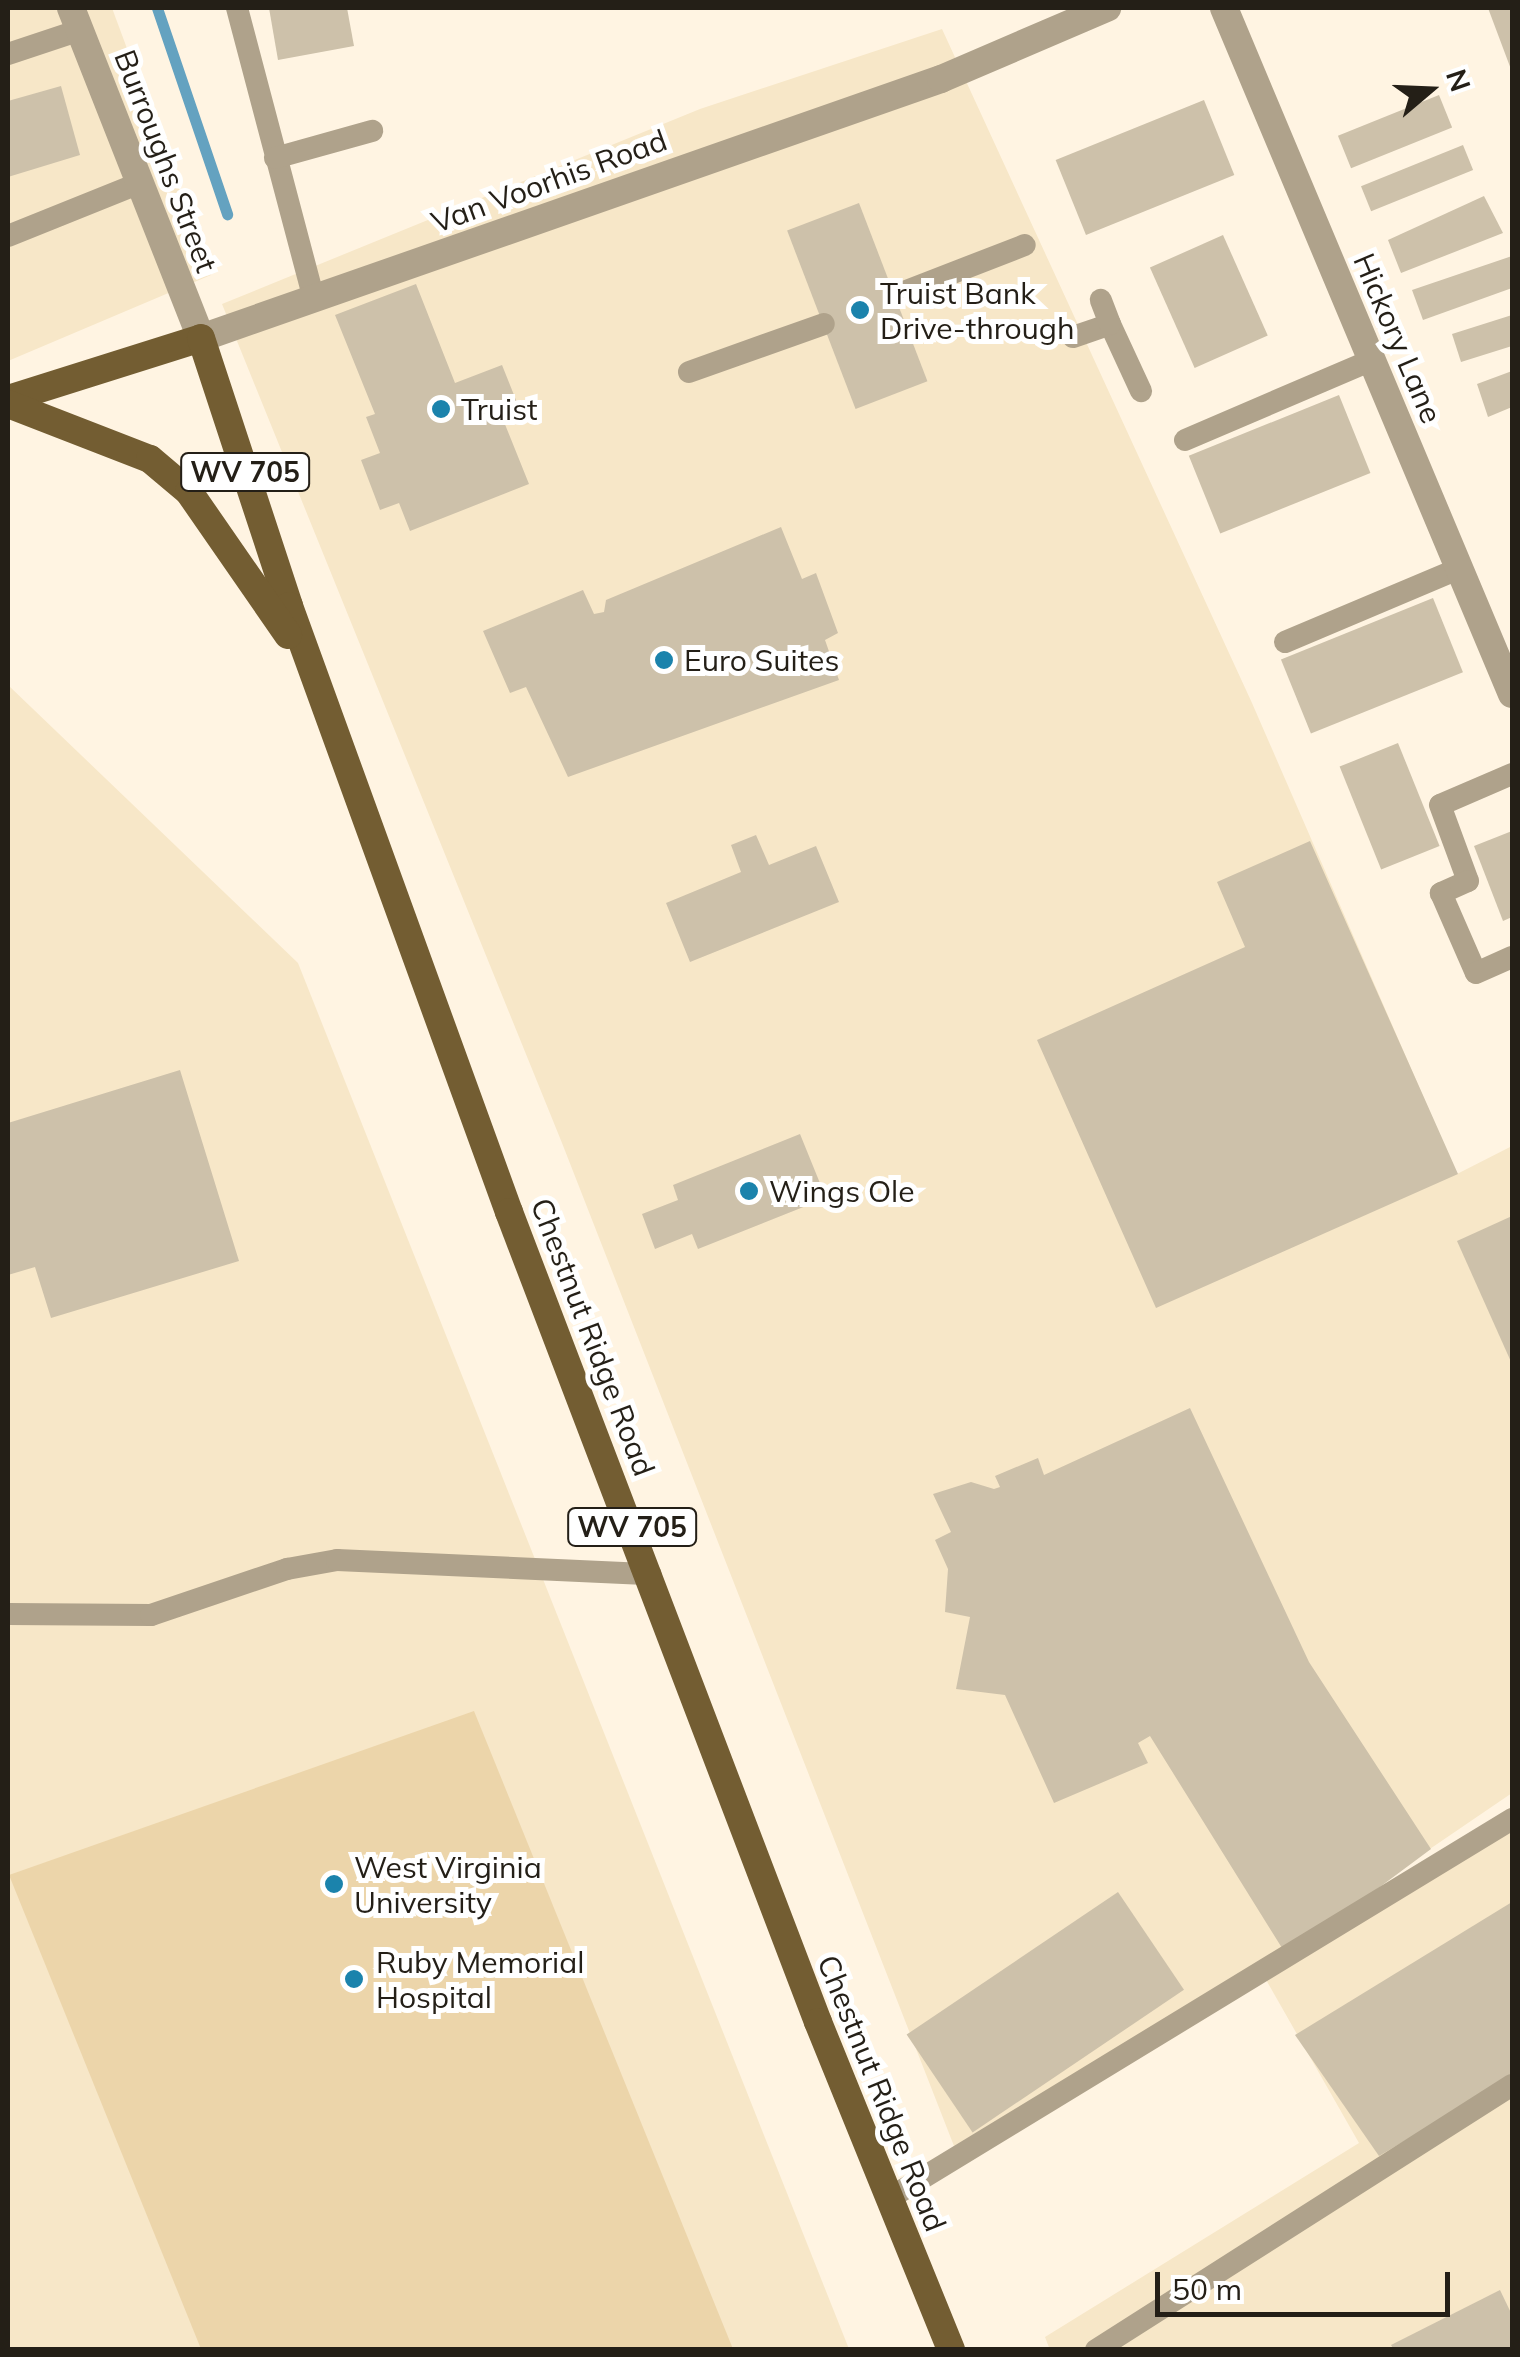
<!DOCTYPE html>
<html>
<head>
<meta charset="utf-8">
<style>
	body { margin:0 }
	#map { position:relative; width:1520px; height:2357px; overflow:hidden; background:#fff4e2; font-family:Mulish,sans-serif }
	div>[style] { position:absolute }
	.built>* { inset:0; background:#f7e7c8 }
	.green>* { inset:0; background:#ecd5aa }
	.stream>* { height:11px; margin:-5.5px; padding:0 5.5px; transform-origin:5.5px; border-radius:5.5px; background:#64a2c0 }
	.building>* { inset:0; background:#cdc1aa; transform-origin:0 0 }
	.service>* { height:22px; margin:-11px; padding:0 11px; transform-origin:11px; border-radius:11px; background:#afa28b }
	.minor>* { height:28px; margin:-14px; padding:0 14px; transform-origin:14px; border-radius:14px; background:#afa28b }
	.tertiary>* { height:28px; margin:-14px; padding:0 14px; transform-origin:14px; border-radius:14px; background:#afa28b }
	.primary>* { height:28px; margin:-14px; padding:0 14px; transform-origin:14px; border-radius:14px; background:#735d32 }
	.dots>* { width:28px; height:28px; translate:-50% -50%; box-sizing:border-box; border:5px solid #fff; border-radius:50% }
	span { translate:-50% -50%; white-space:nowrap; text-align:center; line-height:1.15; -webkit-text-stroke:10px #fff; paint-order:stroke }
	.shield-label span { padding:2px 8px; background:#fff; border:2px solid; border-radius:8px; -webkit-text-stroke-width:0 }
	.shield-label { font-size:28px; color:#241f17; font-weight:700 }
	.street-label { font-size:30px; color:#241f17 }
	.poi-label { font-size:30px; color:#241f17 }
	.left { translate:0 -50%; text-align:left }
	.frame { position:absolute; inset:0; border:10px solid #241f17; pointer-events:none }
	.north { position:absolute; left:1380px; top:40px; width:100px; height:100px; -webkit-text-stroke:8px #fff; paint-order:stroke; rotate:71deg; font-size:28px; font-weight:700; line-height:40px; text-align:center; color:#241f17 }
	.north::after { content:''; display:block; margin:auto; width:35px; height:45px; background:#241f17; clip-path:polygon(50% 0,100% 100%,50% 72%,0 100%) }
	.scale { position:absolute; left:1155px; top:2272px; width:295px; height:45px; box-sizing:border-box; border:5px solid #241f17; border-top:0; padding-left:12px; font-size:30px; line-height:35px; white-space:nowrap; color:#241f17; -webkit-text-stroke:8px #fff; paint-order:stroke }
</style>
</head>
<body>
<div id="map">
	<div class="built">
		<div style="clip-path:polygon(8px 8px,112px 8px,211px 275px,8px 361px)"></div>
		<div style="clip-path:polygon(942px 29px,1252px 703px,1457px 1174px,1512px 1146px,1512px 1793px,1283px 1949px,954px 2146px,562px 1143px,222px 304px,700px 109px)"></div>
		<div style="clip-path:polygon(8px 685px,298px 963px,849px 2349px,8px 2349px)"></div>
		<div style="clip-path:polygon(1512px 1826px,1512px 2349px,1050px 2350px,1045px 2337px,1359px 2143px,1265px 1978px)"></div>
	</div>
	<div class="green">
		<div style="clip-path:polygon(474px 1711px,733px 2349px,201px 2349px,9px 1875px)"></div>
	</div>
	<div class="stream">
		<div style="left:157px;top:8px;width:218px;rotate:71.2deg"></div>
	</div>
	<div class="building">
		<div style="clip-path:polygon(269px 8px,347px 8px,354px 46px,278px 60px)"></div>
		<div style="clip-path:polygon(1488px 8px,1512px 8px,1512px 72px)"></div>
		<div style="clip-path:polygon(61px 86px,80px 155px,8px 177px,8px 101px)"></div>
		<div style="left:1439px;top:95px;width:35px;height:109px;rotate:68deg"></div>
		<div style="left:1204px;top:100px;width:81px;height:160px;rotate:68deg"></div>
		<div style="left:1463px;top:145px;width:27px;height:110px;rotate:68deg"></div>
		<div style="clip-path:polygon(1484px 196px,1503px 233px,1401px 273px,1388px 240px)"></div>
		<div style="left:859px;top:203px;width:191px;height:77px;rotate:69deg"></div>
		<div style="left:1223px;top:235px;width:110px;height:80px;rotate:66deg"></div>
		<div style="clip-path:polygon(1512px 256px,1512px 288px,1423px 320px,1412px 290px)"></div>
		<div style="clip-path:polygon(416px 284px,455px 383px,502px 365px,518px 405px,500px 412px,529px 484px,410px 531px,399px 503px,380px 510px,361px 460px,380px 453px,366px 417px,375px 414px,335px 315px)"></div>
		<div style="clip-path:polygon(1512px 315px,1512px 346px,1461px 362px,1452px 334px)"></div>
		<div style="clip-path:polygon(1512px 371px,1512px 407px,1488px 417px,1477px 384px)"></div>
		<div style="left:1339px;top:395px;width:84px;height:162px;rotate:68deg"></div>
		<div style="clip-path:polygon(781px 527px,802px 579px,816px 573px,838px 633px,825px 640px,839px 680px,568px 777px,526px 687px,510px 693px,483px 631px,583px 590px,594px 614px,604px 612px,606px 600px)"></div>
		<div style="left:1433px;top:598px;width:80px;height:164px;rotate:68deg"></div>
		<div style="left:1398px;top:743px;width:111px;height:63px;rotate:68deg"></div>
		<div style="clip-path:polygon(1512px 831px,1512px 917px,1503px 921px,1474px 846px)"></div>
		<div style="clip-path:polygon(756px 835px,769px 865px,816px 846px,839px 902px,690px 962px,666px 903px,741px 872px,731px 845px)"></div>
		<div style="clip-path:polygon(1310px 841px,1458px 1174px,1156px 1308px,1037px 1040px,1245px 947px,1217px 882px)"></div>
		<div style="clip-path:polygon(180px 1070px,239px 1261px,51px 1318px,35px 1267px,8px 1275px,8px 1123px)"></div>
		<div style="clip-path:polygon(800px 1134px,826px 1198px,698px 1249px,692px 1234px,655px 1249px,642px 1214px,678px 1200px,673px 1185px)"></div>
		<div style="clip-path:polygon(1512px 1216px,1512px 1364px,1457px 1241px)"></div>
		<div style="clip-path:polygon(1190px 1408px,1309px 1662px,1431px 1849px,1287px 1956px,1150px 1736px,1138px 1743px,1148px 1763px,1054px 1803px,1005px 1695px,956px 1689px,970px 1617px,945px 1612px,948px 1569px,935px 1540px,951px 1532px,933px 1494px,971px 1482px,994px 1489px,1000px 1487px,995px 1476px,1038px 1458px,1044px 1475px)"></div>
		<div style="left:1118px;top:1892px;width:118px;height:255px;rotate:56deg"></div>
		<div style="clip-path:polygon(1512px 1902px,1512px 2077px,1379px 2156px,1295px 2035px)"></div>
		<div style="clip-path:polygon(1500px 2290px,1512px 2315px,1512px 2350px,1394px 2350px,1391px 2345px)"></div>
	</div>
	<div class="service">
		<div style="left:237px;top:8px;width:302px;rotate:75.2deg"></div>
		<div style="left:8px;top:54px;width:76px;rotate:-18.4deg"></div>
		<div style="left:275px;top:158px;width:101px;rotate:-15.6deg"></div>
		<div style="left:8px;top:236px;width:142px;rotate:-21.9deg"></div>
		<div style="left:896px;top:295px;width:138px;rotate:-21.2deg"></div>
		<div style="left:1110px;top:324px;width:74px;rotate:65.2deg"></div>
		<div style="left:1073px;top:337px;width:39px;rotate:-19deg"></div>
		<div style="left:1110px;top:324px;width:26px;rotate:-111deg"></div>
		<div style="left:689px;top:372px;width:143px;rotate:-19.6deg"></div>
		<div style="left:1185px;top:440px;width:203px;rotate:-23.2deg"></div>
		<div style="left:1285px;top:642px;width:190px;rotate:-22.9deg"></div>
		<div style="left:1512px;top:774px;width:78px;rotate:156.7deg"></div>
		<div style="left:1440px;top:805px;width:81px;rotate:69.8deg"></div>
		<div style="left:1468px;top:881px;width:30px;rotate:156deg"></div>
		<div style="left:1441px;top:893px;width:87px;rotate:66.4deg"></div>
		<div style="left:1476px;top:973px;width:39px;rotate:-24deg"></div>
		<div style="left:8px;top:1614px;width:143px;rotate:0.4deg"></div>
		<div style="left:151px;top:1615px;width:144px;rotate:-18.7deg"></div>
		<div style="left:287px;top:1569px;width:51px;rotate:-10.2deg"></div>
		<div style="left:337px;top:1560px;width:314px;rotate:2.6deg"></div>
		<div style="left:888px;top:2199px;width:731px;rotate:-31.34deg"></div>
		<div style="left:1096px;top:2350px;width:493px;rotate:-32.5deg"></div>
	</div>
	<div class="minor">
		<div style="left:1224px;top:8px;width:744px;rotate:67.23deg"></div>
	</div>
	<div class="tertiary">
		<div style="left:71px;top:8px;width:355px;rotate:68.5deg"></div>
		<div style="left:201px;top:338px;width:784px;rotate:-19.29deg"></div>
		<div style="left:941px;top:79px;width:181px;rotate:-23.2deg"></div>
	</div>
	<div class="primary">
		<div style="left:8px;top:399px;width:202px;rotate:-17.5deg"></div>
		<div style="left:201px;top:338px;width:282px;rotate:71.8deg"></div>
		<div style="left:289px;top:606px;width:645px;rotate:70.05deg"></div>
		<div style="left:509px;top:1212px;width:867px;rotate:69.12deg"></div>
		<div style="left:818px;top:2022px;width:354px;rotate:67.9deg"></div>
		<div style="left:8px;top:404px;width:152px;rotate:21.2deg"></div>
		<div style="left:150px;top:459px;width:51px;rotate:40.2deg"></div>
		<div style="left:189px;top:492px;width:174px;rotate:55.3deg"></div>
	</div>
	<div class="dots">
		<div style="left:860px;top:310px;background:#1b83ac"></div>
		<div style="left:441px;top:409px;background:#1b83ac"></div>
		<div style="left:664px;top:660px;background:#1b83ac"></div>
		<div style="left:749px;top:1191px;background:#1b83ac"></div>
		<div style="left:334px;top:1884px;background:#1b83ac"></div>
		<div style="left:354px;top:1979px;background:#1b83ac"></div>
	</div>
	<div class="shield-label">
		<span style="left:245px;top:472px">WV 705</span>
		<span style="left:632px;top:1527px">WV 705</span>
	</div>
	<div class="street-label">
		<span style="left:166px;top:161px;rotate:69deg">Burroughs Street</span>
		<span style="left:549px;top:181px;rotate:-20deg">Van Voorhis Road</span>
		<span style="left:1398px;top:338px;rotate:67deg">Hickory Lane</span>
		<span style="left:593px;top:1337px;rotate:69deg">Chestnut Ridge Road</span>
		<span style="left:882px;top:2093px;rotate:68deg">Chestnut Ridge Road</span>
	</div>
	<div class="poi-label">
		<span class="left" style="left:880px;top:310px">Truist Bank<br>Drive-through</span>
		<span class="left" style="left:461px;top:409px">Truist</span>
		<span class="left" style="left:684px;top:660px">Euro Suites</span>
		<span class="left" style="left:769px;top:1191px">Wings Ole</span>
		<span class="left" style="left:354px;top:1884px">West Virginia<br>University</span>
		<span class="left" style="left:376px;top:1979px">Ruby Memorial<br>Hospital</span>
	</div>
	<div class="frame"></div>
	<div class="north">N</div>
	<div class="scale">50 m</div>
</div>
</body>
</html>
